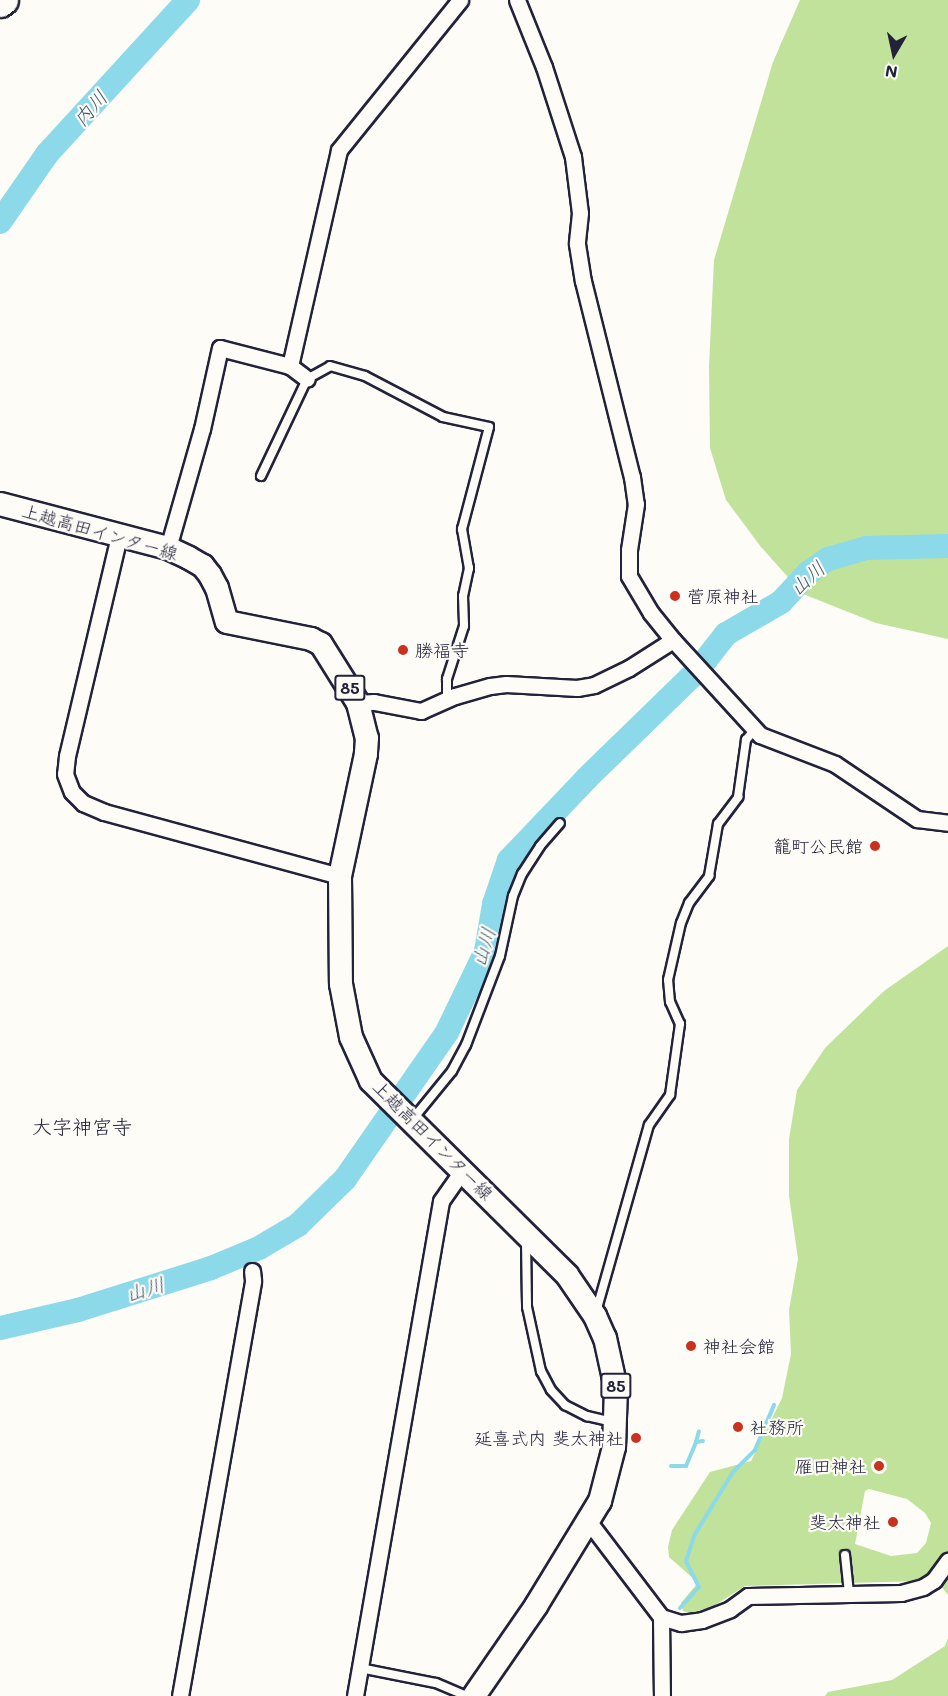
<!DOCTYPE html>
<html>
<head>
<meta charset="utf-8">
<style>
	body { margin:0 }
	#map { position:relative; width:948px; height:1696px; overflow:hidden; background:#fdfcf7; font-family:Mali,"Klee One",sans-serif }
	div>[style] { position:absolute }
	.green>* { inset:0; background:#c1e29a }
	.stream>* { height:4px; margin:-2px; padding:0 2px; transform-origin:2px; border-radius:2px; background:#8bd9e9 }
	.river>* { height:24px; margin:-12px; padding:0 12px; transform-origin:12px; border-radius:12px; background:#8bd9e9 }
	.roads { filter:drop-shadow(2px 0 #22223b) drop-shadow(-2px 0 #22223b) drop-shadow(0 2px #22223b) drop-shadow(0 -2px #22223b) }
	.lane>* { height:8px; margin:-4px; padding:0 4px; transform-origin:4px; border-radius:4px; background:#fdfcf7 }
	.street>* { height:15px; margin:-7.5px; padding:0 7.5px; transform-origin:7.5px; border-radius:7.5px; background:#fdfcf7 }
	.primary>* { height:22px; margin:-11px; padding:0 11px; transform-origin:11px; border-radius:11px; background:#fdfcf7 }
	.highway>* { height:27px; margin:-13.5px; padding:0 13.5px; transform-origin:13.5px; border-radius:13.5px; background:#fdfcf7 }
	.dots>* { width:16px; height:16px; translate:-50% -50%; box-sizing:border-box; border:3px solid #fdfcf7; border-radius:50% }
	span { translate:-50% -50%; white-space:nowrap; text-align:center; line-height:1.15; -webkit-text-stroke:4.5px #fdfcf7; paint-order:stroke }
	.shield-label span { padding:2px 4px; background:#fdfcf7; border:2px solid; border-radius:4px; -webkit-text-stroke-width:0 }
	.shield-label { font-size:16px; color:#22223b; font-weight:700 }
	.street-label { font-size:18px; color:#22223b }
	.poi-label { font-size:18px; color:#22223b }
	.left { translate:0 -50%; text-align:left }
	.right { translate:-100% -50%; text-align:right }
	.water-label { font-size:20px; color:#42596f; font-style:italic }
	.neighbourhood-label { font-size:20px; color:#22223b }
	.north { position:absolute; left:864px; top:24px; width:60px; height:60px; -webkit-text-stroke:4px #fdfcf7; paint-order:stroke; rotate:189deg; font-size:16px; font-weight:700; line-height:24px; text-align:center; color:#22223b }
	.north::after { content:''; display:block; margin:auto; width:21px; height:27px; background:#22223b; clip-path:polygon(50% 0,100% 100%,50% 72%,0 100%) }
</style>
</head>
<body>
<div id="map">
	<div class="green">
		<div style="clip-path:polygon(800px 0,948px 0,948px 639px,876px 623px,803px 594px,761px 547px,726px 500px,710px 448px,709px 366px,714px 260px,773px 62px)"></div>
		<div style="clip-path:polygon(evenodd,948px 946px,948px 1595px,942px 1587px,920px 1581px,745px 1586px,712px 1607px,689px 1613px,683px 1611px,681px 1603px,696px 1585px,696px 1581px,669px 1557px,668px 1547px,672px 1530px,710px 1472px,751px 1461px,782px 1398px,791px 1354px,789px 1310px,798px 1259px,789px 1196px,789px 1139px,797px 1090px,825px 1048px,884px 991px,948px 946px,869px 1489px,907px 1499px,925px 1513px,931px 1523px,926px 1543px,917px 1553px,891px 1556px,855px 1544px,865px 1491px,869px 1489px)"></div>
		<div style="clip-path:polygon(948px 1638px,948px 1696px,825px 1696px,828px 1692px,892px 1680px,945px 1646px)"></div>
	</div>
	<div class="stream">
		<div style="left:696px;top:1442px;width:11px;rotate:-75deg"></div>
		<div style="left:671px;top:1466px;width:15px"></div>
		<div style="left:686px;top:1466px;width:26px;rotate:-67deg"></div>
		<div style="left:696px;top:1442px;width:7px;rotate:-8deg"></div>
		<div style="left:680px;top:1608px;width:28px;rotate:-48deg"></div>
		<div style="left:699px;top:1587px;width:29px;rotate:-117deg"></div>
		<div style="left:686px;top:1561px;width:28px;rotate:-72deg"></div>
		<div style="left:695px;top:1534px;width:73px;rotate:-58.5deg"></div>
		<div style="left:733px;top:1472px;width:31px;rotate:-45deg"></div>
		<div style="left:755px;top:1450px;width:49px;rotate:-67.1deg"></div>
	</div>
	<div class="river">
		<div style="left:0;top:222px;width:83px;rotate:-55.3deg"></div>
		<div style="left:47px;top:154px;width:209px;rotate:-47.5deg"></div>
		<div style="left:0;top:1328px;width:80px;rotate:-13deg"></div>
		<div style="left:78px;top:1310px;width:139px;rotate:-17.5deg"></div>
		<div style="left:211px;top:1268px;width:52px;rotate:-22.6deg"></div>
		<div style="left:259px;top:1248px;width:45px;rotate:-30.5deg"></div>
		<div style="left:298px;top:1225px;width:66px;rotate:-44.4deg"></div>
		<div style="left:345px;top:1179px;width:179px;rotate:-55.2deg"></div>
		<div style="left:447px;top:1032px;width:90px;rotate:-64.3deg"></div>
		<div style="left:486px;top:951px;width:48px;rotate:-80.3deg"></div>
		<div style="left:494px;top:904px;width:46px;rotate:-71.2deg"></div>
		<div style="left:509px;top:860px;width:113px;rotate:-46.4deg"></div>
		<div style="left:587px;top:778px;width:153px;rotate:-44.2deg"></div>
		<div style="left:697px;top:671px;width:47px;rotate:-51.9deg"></div>
		<div style="left:726px;top:634px;width:64px;rotate:-30.2deg"></div>
		<div style="left:781px;top:602px;width:40px;rotate:-47deg"></div>
		<div style="left:808px;top:573px;width:24px;rotate:-35deg"></div>
		<div style="left:828px;top:559px;width:40px;rotate:-16deg"></div>
		<div style="left:866px;top:548px;width:82px;rotate:-1.4deg"></div>
	</div>
	<div class="roads">
		<div class="lane">
			<div style="left:261px;top:476px;width:107px;rotate:-64.6deg"></div>
			<div style="left:307px;top:379px;width:26px;rotate:-29deg"></div>
			<div style="left:330px;top:366px;width:36px;rotate:16deg"></div>
			<div style="left:365px;top:376px;width:88px;rotate:27.7deg"></div>
			<div style="left:443px;top:417px;width:47px;rotate:12.3deg"></div>
			<div style="left:489px;top:427px;width:106px;rotate:104.8deg"></div>
			<div style="left:462px;top:529px;width:40px;rotate:80deg"></div>
			<div style="left:469px;top:568px;width:29px;rotate:102deg"></div>
			<div style="left:463px;top:596px;width:30px;rotate:88deg"></div>
			<div style="left:464px;top:626px;width:56px;rotate:107.8deg"></div>
			<div style="left:447px;top:679px;width:21px;rotate:90deg"></div>
			<div style="left:412px;top:1120px;width:63px;rotate:-50.8deg"></div>
			<div style="left:452px;top:1071px;width:30px;rotate:-62deg"></div>
			<div style="left:466px;top:1045px;width:95px;rotate:-69.1deg"></div>
			<div style="left:500px;top:956px;width:61px;rotate:-77.8deg"></div>
			<div style="left:513px;top:896px;width:24px;rotate:-68deg"></div>
			<div style="left:522px;top:874px;width:33px;rotate:-57deg"></div>
			<div style="left:540px;top:846px;width:30px;rotate:-49deg"></div>
			<div style="left:526px;top:1241px;width:66px;rotate:89.1deg"></div>
			<div style="left:527px;top:1307px;width:66px;rotate:77.7deg"></div>
			<div style="left:541px;top:1371px;width:21px;rotate:62deg"></div>
			<div style="left:551px;top:1390px;width:21px;rotate:47deg"></div>
			<div style="left:565px;top:1405px;width:25px;rotate:27deg"></div>
			<div style="left:587px;top:1416px;width:27px;rotate:13deg"></div>
			<div style="left:596px;top:1312px;width:194px;rotate:-74.2deg"></div>
			<div style="left:649px;top:1125px;width:37px;rotate:-55deg"></div>
			<div style="left:670px;top:1095px;width:72px;rotate:-82deg"></div>
			<div style="left:680px;top:1024px;width:24px;rotate:-114deg"></div>
			<div style="left:670px;top:1002px;width:22px;rotate:-95deg"></div>
			<div style="left:668px;top:980px;width:58px;rotate:-77.2deg"></div>
			<div style="left:681px;top:923px;width:22px;rotate:-68deg"></div>
			<div style="left:689px;top:903px;width:34px;rotate:-53deg"></div>
			<div style="left:709px;top:876px;width:53px;rotate:-80.2deg"></div>
			<div style="left:718px;top:824px;width:34px;rotate:-53deg"></div>
			<div style="left:738px;top:797px;width:58px;rotate:-82deg"></div>
			<div style="left:746px;top:740px;width:13px;rotate:-51deg"></div>
			<div style="left:845px;top:1555px;width:38px;rotate:84deg"></div>
			<div style="left:360px;top:1668px;width:77px;rotate:11.2deg"></div>
			<div style="left:436px;top:1683px;width:33px;rotate:23deg"></div>
		</div>
		<div class="street">
			<div style="left:517px;top:0;width:72px;rotate:68.1deg"></div>
			<div style="left:544px;top:67px;width:95px;rotate:72.1deg"></div>
			<div style="left:573px;top:157px;width:56px;rotate:82.9deg"></div>
			<div style="left:580px;top:213px;width:31px;rotate:96deg"></div>
			<div style="left:577px;top:244px;width:37px;rotate:81deg"></div>
			<div style="left:583px;top:281px;width:202px;rotate:76deg"></div>
			<div style="left:632px;top:477px;width:27px;rotate:82deg"></div>
			<div style="left:636px;top:504px;width:47px;rotate:98.7deg"></div>
			<div style="left:629px;top:550px;width:26px;rotate:90deg"></div>
			<div style="left:629px;top:576px;width:43px;rotate:59.3deg"></div>
			<div style="left:651px;top:613px;width:35px;rotate:51deg"></div>
			<div style="left:673px;top:640px;width:129px;rotate:47.5deg"></div>
			<div style="left:760px;top:735px;width:80px;rotate:21.1deg"></div>
			<div style="left:835px;top:764px;width:99px;rotate:33.9deg"></div>
			<div style="left:917px;top:819px;width:31px;rotate:7deg"></div>
			<div style="left:290px;top:366px;width:221px;rotate:-77.2deg"></div>
			<div style="left:339px;top:150px;width:193px;rotate:-51.1deg"></div>
			<div style="left:119px;top:536px;width:226px;rotate:103.3deg"></div>
			<div style="left:67px;top:756px;width:18px;rotate:96deg"></div>
			<div style="left:65px;top:774px;width:19px;rotate:69deg"></div>
			<div style="left:72px;top:792px;width:16px;rotate:45deg"></div>
			<div style="left:83px;top:803px;width:23px;rotate:23deg"></div>
			<div style="left:104px;top:812px;width:245px;rotate:15.2deg"></div>
			<div style="left:168px;top:548px;width:124px;rotate:-74.1deg"></div>
			<div style="left:202px;top:429px;width:83px;rotate:-77.5deg"></div>
			<div style="left:220px;top:348px;width:72px;rotate:14.4deg"></div>
			<div style="left:290px;top:366px;width:21px;rotate:37deg"></div>
			<div style="left:358px;top:703px;width:16px;rotate:-4deg"></div>
			<div style="left:374px;top:702px;width:48px;rotate:10.8deg"></div>
			<div style="left:421px;top:711px;width:37px;rotate:-24deg"></div>
			<div style="left:455px;top:696px;width:36px;rotate:-16deg"></div>
			<div style="left:490px;top:686px;width:16px;rotate:-7deg"></div>
			<div style="left:506px;top:684px;width:71px;rotate:3.2deg"></div>
			<div style="left:577px;top:688px;width:17px;rotate:-10deg"></div>
			<div style="left:594px;top:685px;width:39px;rotate:-26deg"></div>
			<div style="left:629px;top:668px;width:52px;rotate:-32.5deg"></div>
			<div style="left:589px;top:1522px;width:119px;rotate:52.8deg"></div>
			<div style="left:661px;top:1617px;width:79px;rotate:89.3deg"></div>
			<div style="left:661px;top:1617px;width:21px;rotate:17deg"></div>
			<div style="left:681px;top:1623px;width:21px;rotate:-8deg"></div>
			<div style="left:702px;top:1620px;width:30px;rotate:-21deg"></div>
			<div style="left:730px;top:1609px;width:22px;rotate:-36deg"></div>
			<div style="left:748px;top:1596px;width:153px;rotate:-1.1deg"></div>
			<div style="left:901px;top:1593px;width:23px;rotate:-15deg"></div>
			<div style="left:923px;top:1587px;width:13px;rotate:-32deg"></div>
			<div style="left:934px;top:1580px;width:24px;rotate:-54deg"></div>
			<div style="left:180px;top:1696px;width:422px;rotate:-80deg"></div>
			<div style="left:253px;top:1280px;width:9px;rotate:-96deg"></div>
			<div style="left:355px;top:1696px;width:502px;rotate:-80.14deg"></div>
			<div style="left:441px;top:1201px;width:37px;rotate:-55deg"></div>
		</div>
		<div class="primary">
			<div style="left:0;top:504px;width:174px;rotate:14.7deg"></div>
			<div style="left:168px;top:548px;width:23px;rotate:25deg"></div>
			<div style="left:189px;top:558px;width:16px;rotate:30deg"></div>
			<div style="left:203px;top:566px;width:11px;rotate:52deg"></div>
			<div style="left:210px;top:575px;width:15px;rotate:62deg"></div>
			<div style="left:217px;top:588px;width:35px;rotate:74deg"></div>
			<div style="left:227px;top:622px;width:86px;rotate:11.4deg"></div>
			<div style="left:311px;top:639px;width:11px;rotate:27deg"></div>
			<div style="left:321px;top:644px;width:70px;rotate:57.9deg"></div>
			<div style="left:358px;top:703px;width:36px;rotate:76deg"></div>
			<div style="left:367px;top:738px;width:16px;rotate:94deg"></div>
			<div style="left:366px;top:754px;width:125px;rotate:102deg"></div>
			<div style="left:340px;top:876px;width:108px;rotate:89.5deg"></div>
			<div style="left:341px;top:984px;width:54px;rotate:79.3deg"></div>
			<div style="left:351px;top:1037px;width:48px;rotate:65.6deg"></div>
			<div style="left:371px;top:1081px;width:276px;rotate:44.7deg"></div>
			<div style="left:567px;top:1275px;width:50px;rotate:55.7deg"></div>
			<div style="left:595px;top:1316px;width:24px;rotate:66deg"></div>
			<div style="left:605px;top:1338px;width:51px;rotate:77.6deg"></div>
			<div style="left:616px;top:1388px;width:59px;rotate:91.9deg"></div>
			<div style="left:614px;top:1447px;width:56px;rotate:104.5deg"></div>
			<div style="left:600px;top:1501px;width:123px;rotate:121.4deg"></div>
			<div style="left:536px;top:1606px;width:109px;rotate:124.6deg"></div>
		</div>
		<div class="highway">
			<div style="left:0;top:3px;width:5px;rotate:-37deg"></div>
		</div>
	</div>
	<div class="dots">
		<div style="left:675px;top:596px;background:#c8321e"></div>
		<div style="left:403px;top:650px;background:#c8321e"></div>
		<div style="left:875px;top:846px;background:#c8321e"></div>
		<div style="left:691px;top:1346px;background:#c8321e"></div>
		<div style="left:738px;top:1427px;background:#c8321e"></div>
		<div style="left:636px;top:1438px;background:#c8321e"></div>
		<div style="left:879px;top:1466px;background:#c8321e"></div>
		<div style="left:893px;top:1522px;background:#c8321e"></div>
	</div>
	<div class="shield-label">
		<span style="left:350px;top:688px">85</span>
		<span style="left:616px;top:1386px">85</span>
	</div>
	<div class="street-label">
		<span style="left:100px;top:532px;rotate:16deg">上越高田インター線</span>
		<span style="left:433px;top:1140px;rotate:45deg">上越高田インター線</span>
	</div>
	<div class="poi-label">
		<span class="left" style="left:687px;top:596px">菅原神社</span>
		<span class="left" style="left:415px;top:650px">勝福寺</span>
		<span class="right" style="left:863px;top:846px">籠町公民館</span>
		<span class="left" style="left:703px;top:1346px">神社会館</span>
		<span class="left" style="left:750px;top:1427px">社務所</span>
		<span class="right" style="left:624px;top:1438px">延喜式内 斐太神社</span>
		<span class="right" style="left:867px;top:1466px">雁田神社</span>
		<span class="right" style="left:881px;top:1522px">斐太神社</span>
	</div>
	<div class="water-label">
		<span style="left:90px;top:108px;rotate:-48deg">内川</span>
		<span style="left:807px;top:578px;rotate:-42deg">山川</span>
		<span style="left:483px;top:947px;rotate:-73deg">山川</span>
		<span style="left:145px;top:1289px;rotate:-17deg">山川</span>
	</div>
	<div class="neighbourhood-label">
		<span style="left:82px;top:1126px">大字神宮寺</span>
	</div>
	<div class="north">N</div>
</div>
</body>
</html>
